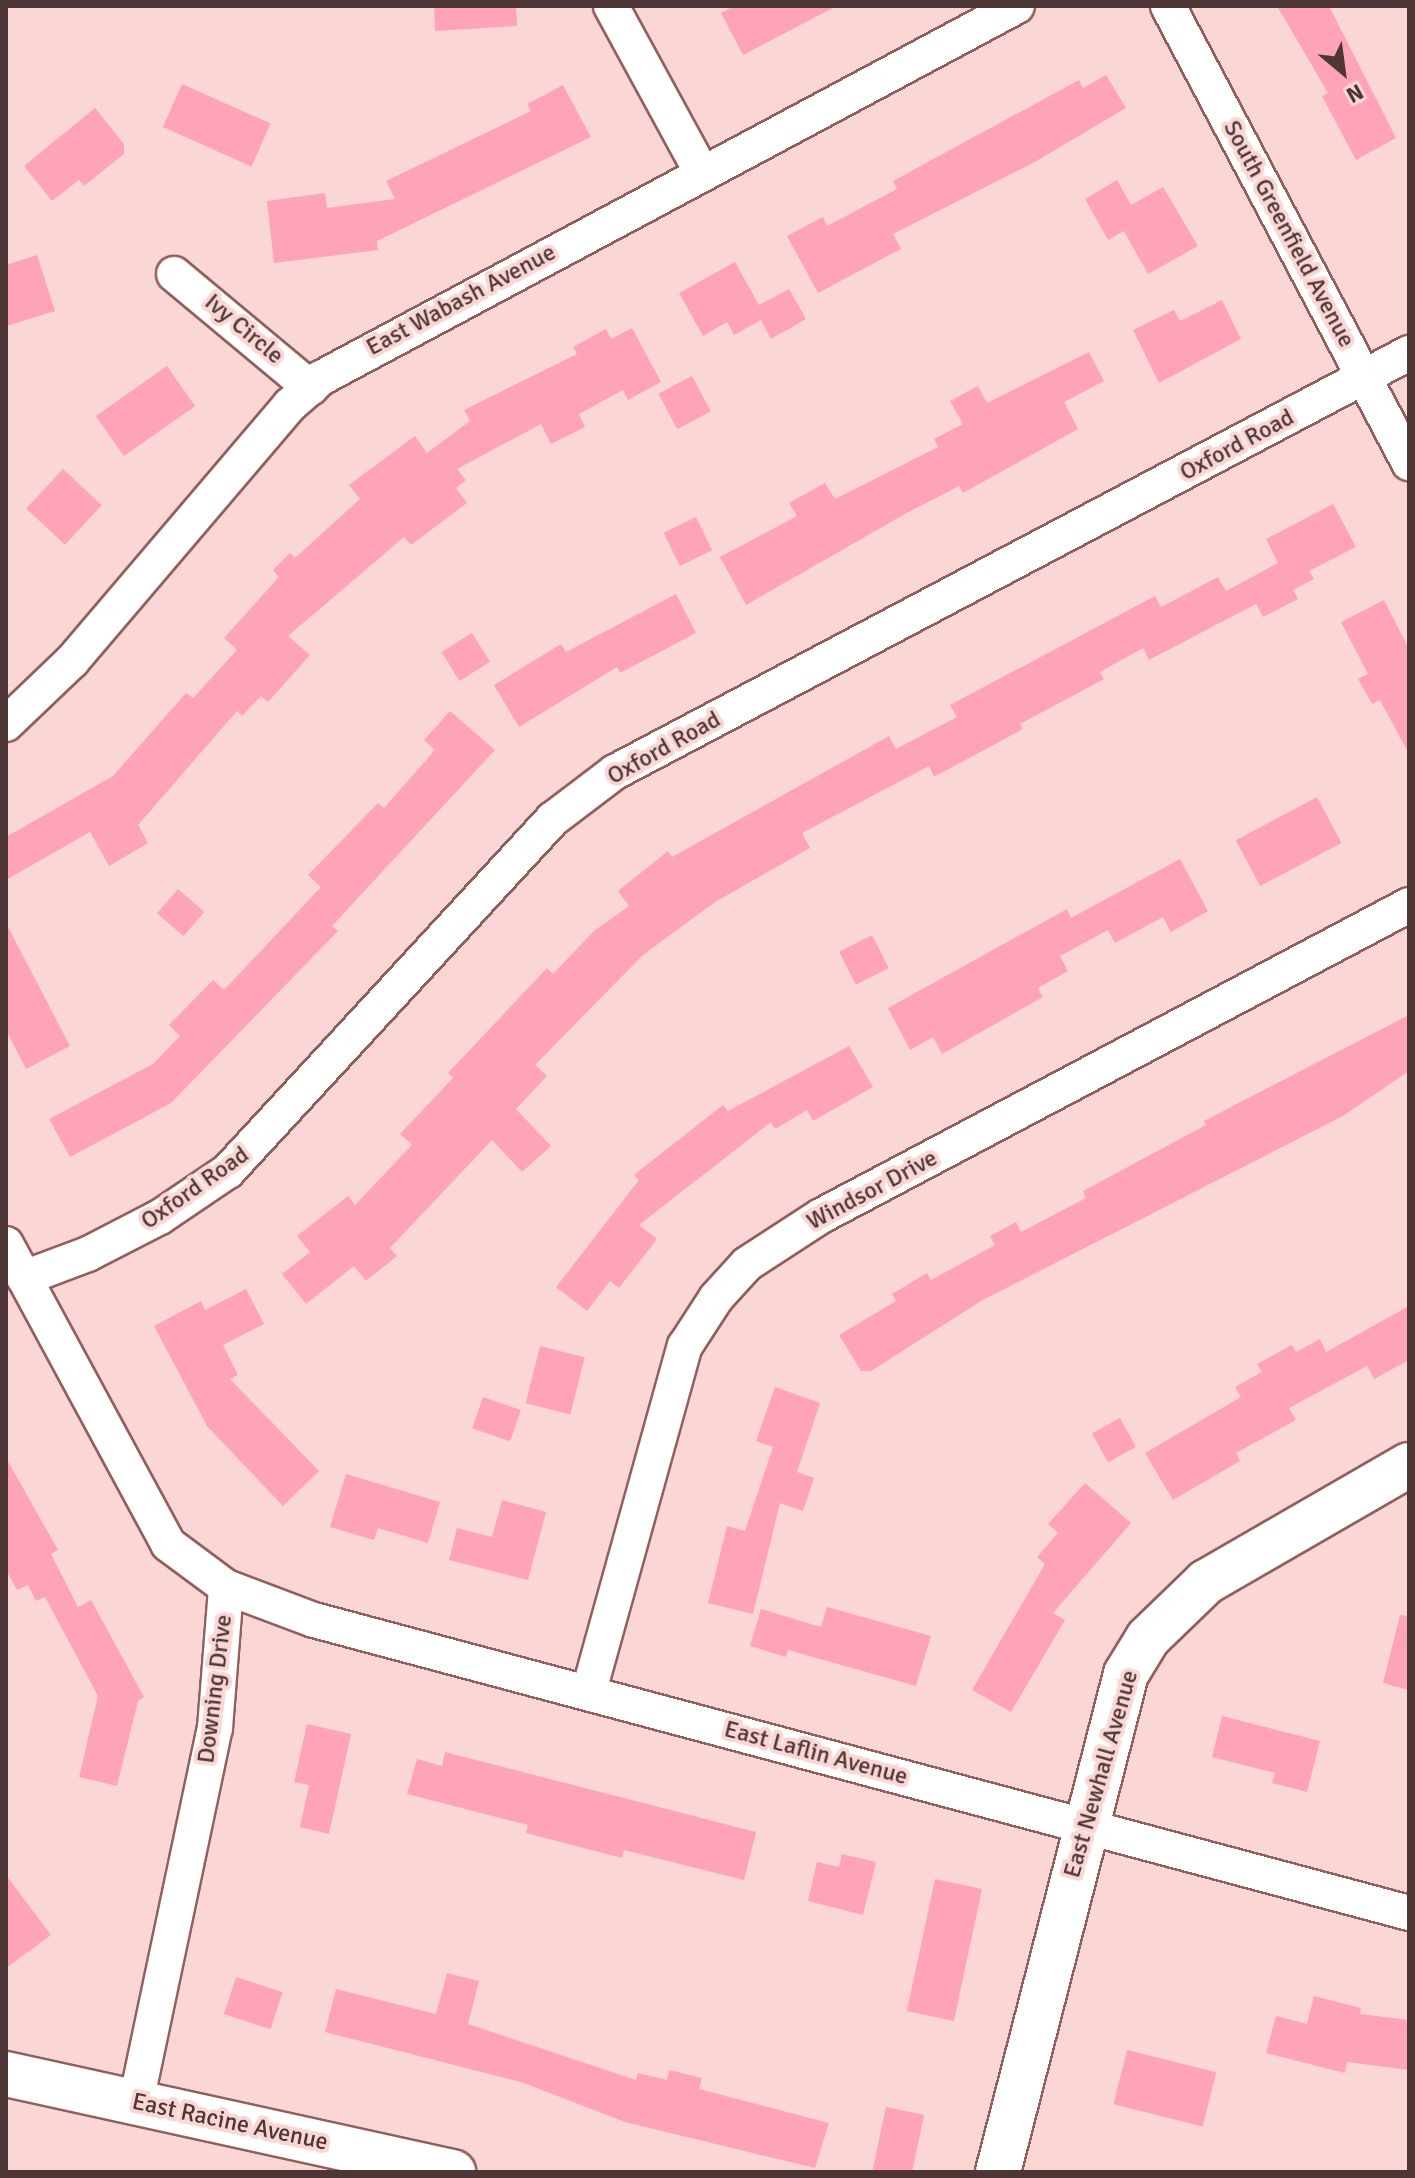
<!DOCTYPE html>
<html>
<head>
<meta charset="utf-8">
<style>
	body { margin:0 }
	#map { position:relative; width:1415px; height:2178px; overflow:hidden; background:#fad7d4; font-family:Signika,sans-serif }
	div>[style] { position:absolute }
	.building>* { inset:0; background:#ffa3b9; transform-origin:0 0 }
	.roads { filter:drop-shadow(2px 0 #915f5c) drop-shadow(-2px 0 #915f5c) drop-shadow(0 2px #915f5c) drop-shadow(0 -2px #915f5c) }
	.street>* { height:34px; margin:-17px; padding:0 17px; transform-origin:17px; border-radius:17px; background:#fff }
	.secondary>* { height:44px; margin:-22px; padding:0 22px; transform-origin:22px; border-radius:22px; background:#fff }
	span { translate:-50% -50%; white-space:nowrap; text-align:center; line-height:1.15; -webkit-text-stroke:8px #fad7d4; paint-order:stroke }
	.street-label { font-size:24px; color:#4d3635 }
	.frame { position:absolute; inset:0; border:8px solid #4d3635; pointer-events:none }
	.north { position:absolute; left:1303px; top:32px; width:80px; height:80px; -webkit-text-stroke:6px #fad7d4; paint-order:stroke; rotate:151deg; font-size:22px; font-weight:700; line-height:32px; text-align:center; color:#4d3635 }
	.north::after { content:''; display:block; margin:auto; width:28px; height:36px; background:#4d3635; clip-path:polygon(50% 0,100% 100%,50% 72%,0 100%) }
</style>
</head>
<body>
<div id="map">
	<div class="building">
		<div style="clip-path:polygon(434px 6px,516px 6px,517px 26px,435px 31px)"></div>
		<div style="clip-path:polygon(734px 6px,837px 6px,743px 55px,721px 13px)"></div>
		<div style="clip-path:polygon(1277px 6px,1329px 6px,1396px 138px,1356px 160px,1322px 96px,1328px 93px)"></div>
		<div style="clip-path:polygon(1106px 75px,1126px 108px,1033px 163px,893px 234px,901px 249px,818px 293px,787px 236px,823px 217px,827px 226px,897px 189px,893px 181px,1079px 80px,1083px 88px)"></div>
		<div style="left:182px;top:84px;width:97px;height:47px;rotate:24deg"></div>
		<div style="clip-path:polygon(563px 85px,591px 137px,377px 241px,378px 250px,274px 263px,267px 201px,325px 193px,327px 208px,395px 199px,386px 181px,531px 111px,527px 104px)"></div>
		<div style="clip-path:polygon(95px 108px,124px 144px,124px 154px,84px 186px,79px 180px,52px 201px,24px 166px)"></div>
		<div style="clip-path:polygon(1117px 180px,1131px 205px,1163px 187px,1198px 246px,1148px 274px,1124px 231px,1108px 240px,1085px 199px)"></div>
		<div style="clip-path:polygon(37px 255px,55px 311px,6px 326px,6px 265px)"></div>
		<div style="clip-path:polygon(735px 262px,759px 305px,789px 289px,806px 319px,771px 339px,761px 320px,734px 335px,727px 322px,703px 336px,679px 293px)"></div>
		<div style="clip-path:polygon(1222px 300px,1241px 339px,1159px 383px,1133px 330px,1174px 310px,1180px 321px)"></div>
		<div style="clip-path:polygon(632px 328px,661px 382px,628px 400px,623px 390px,579px 414px,585px 427px,551px 444px,541px 424px,457px 469px,466px 480px,456px 488px,467px 503px,411px 545px,404px 537px,288px 636px,310px 655px,268px 702px,261px 696px,242px 716px,237px 711px,138px 825px,148px 843px,109px 866px,90px 832px,6px 880px,6px 837px,113px 776px,186px 693px,193px 698px,237px 650px,224px 638px,279px 577px,273px 570px,290px 553px,295px 558px,360px 499px,349px 485px,415px 436px,427px 453px,470px 421px,464px 410px,577px 354px,573px 347px,606px 329px,611px 339px)"></div>
		<div style="clip-path:polygon(1089px 352px,1104px 381px,1064px 402px,1078px 429px,963px 493px,959px 486px,905px 514px,746px 605px,720px 557px,797px 516px,789px 503px,825px 483px,835px 499px,938px 447px,934px 439px,963px 424px,950px 401px,978px 386px,987px 403px)"></div>
		<div style="left:167px;top:366px;width:49px;height:87px;rotate:55deg"></div>
		<div style="left:692px;top:376px;width:40px;height:38px;rotate:62deg"></div>
		<div style="left:63px;top:469px;width:53px;height:54px;rotate:43deg"></div>
		<div style="clip-path:polygon(1333px 504px,1356px 547px,1309px 571px,1314px 579px,1293px 590px,1298px 599px,1263px 617px,1256px 604px,1149px 660px,1143px 648px,1100px 672px,1104px 679px,1020px 724px,1023px 729px,934px 777px,929px 766px,802px 833px,810px 848px,715px 902px,643px 955px,535px 1065px,547px 1076px,516px 1109px,551px 1146px,522px 1172px,492px 1140px,390px 1248px,397px 1256px,366px 1281px,354px 1266px,306px 1304px,282px 1274px,310px 1252px,297px 1236px,348px 1196px,355px 1205px,412px 1145px,400px 1134px,453px 1078px,448px 1073px,547px 968px,553px 974px,594px 931px,629px 906px,618px 891px,668px 851px,672px 857px,889px 736px,896px 749px,957px 717px,950px 705px,1155px 596px,1161px 607px,1218px 577px,1226px 591px,1278px 563px,1266px 539px)"></div>
		<div style="left:696px;top:517px;width:37px;height:36px;rotate:64deg"></div>
		<div style="clip-path:polygon(676px 594px,696px 633px,620px 673px,617px 667px,519px 727px,494px 685px,561px 644px,566px 652px)"></div>
		<div style="clip-path:polygon(1384px 600px,1409px 649px,1409px 754px,1380px 700px,1372px 704px,1358px 679px,1368px 674px,1341px 622px)"></div>
		<div style="left:472px;top:633px;width:34px;height:36px;rotate:58deg"></div>
		<div style="clip-path:polygon(450px 711px,495px 750px,332px 926px,338px 931px,171px 1103px,70px 1157px,49px 1119px,153px 1064px,180px 1036px,169px 1025px,213px 980px,224px 990px,321px 887px,308px 875px,378px 803px,384px 808px,435px 750px,424px 740px)"></div>
		<div style="left:1317px;top:797px;width:52px;height:92px;rotate:62deg"></div>
		<div style="clip-path:polygon(1180px 859px,1208px 911px,1171px 932px,1163px 917px,1115px 943px,1108px 930px,1060px 956px,1068px 971px,1038px 988px,1043px 997px,942px 1054px,933px 1037px,910px 1050px,888px 1008px,1067px 909px,1071px 918px)"></div>
		<div style="left:178px;top:889px;width:35px;height:32px;rotate:41deg"></div>
		<div style="clip-path:polygon(6px 923px,70px 1046px,26px 1069px,6px 1030px)"></div>
		<div style="left:872px;top:935px;width:37px;height:37px;rotate:63deg"></div>
		<div style="clip-path:polygon(1409px 1015px,1409px 1071px,1343px 1116px,981px 1301px,871px 1371px,861px 1371px,839px 1335px,896px 1301px,892px 1294px,927px 1273px,931px 1280px,995px 1245px,990px 1236px,1016px 1222px,1021px 1232px,1086px 1198px,1083px 1191px,1206px 1125px,1204px 1121px)"></div>
		<div style="clip-path:polygon(849px 1046px,873px 1087px,813px 1121px,807px 1110px,775px 1129px,771px 1122px,639px 1225px,657px 1239px,619px 1288px,610px 1281px,587px 1311px,556px 1287px,639px 1180px,634px 1175px,723px 1105px,728px 1111px)"></div>
		<div style="clip-path:polygon(246px 1289px,264px 1324px,223px 1345px,238px 1375px,230px 1379px,319px 1471px,283px 1506px,207px 1426px,154px 1326px,201px 1301px,205px 1310px)"></div>
		<div style="clip-path:polygon(1409px 1306px,1409px 1360px,1374px 1379px,1367px 1366px,1289px 1408px,1296px 1420px,1236px 1453px,1240px 1461px,1173px 1500px,1145px 1453px,1241px 1397px,1235px 1387px,1262px 1372px,1257px 1364px,1292px 1345px,1296px 1352px,1320px 1339px,1326px 1352px)"></div>
		<div style="left:540px;top:1346px;width:46px;height:59px;rotate:14deg"></div>
		<div style="clip-path:polygon(775px 1387px,820px 1403px,797px 1472px,814px 1478px,803px 1511px,780px 1503px,753px 1614px,708px 1603px,727px 1526px,745px 1531px,773px 1447px,756px 1441px)"></div>
		<div style="left:483px;top:1397px;width:40px;height:33px;rotate:19deg"></div>
		<div style="left:1120px;top:1418px;width:33px;height:32px;rotate:61deg"></div>
		<div style="clip-path:polygon(6px 1458px,58px 1550px,51px 1554px,78px 1607px,91px 1600px,144px 1697px,138px 1701px,117px 1786px,79px 1777px,98px 1696px,45px 1597px,36px 1601px,28px 1585px,17px 1590px,6px 1570px)"></div>
		<div style="clip-path:polygon(346px 1474px,440px 1502px,428px 1543px,378px 1528px,374px 1540px,330px 1527px)"></div>
		<div style="clip-path:polygon(1085px 1483px,1131px 1523px,1053px 1613px,1065px 1620px,1011px 1712px,972px 1690px,1045px 1564px,1037px 1557px,1058px 1533px,1048px 1524px)"></div>
		<div style="clip-path:polygon(502px 1500px,546px 1512px,528px 1580px,449px 1560px,457px 1528px,492px 1537px)"></div>
		<div style="clip-path:polygon(827px 1607px,931px 1636px,916px 1686px,788px 1650px,786px 1657px,750px 1646px,761px 1609px,821px 1627px)"></div>
		<div style="clip-path:polygon(1400px 1615px,1409px 1616px,1409px 1690px,1383px 1683px)"></div>
		<div style="clip-path:polygon(1222px 1716px,1320px 1741px,1307px 1792px,1272px 1783px,1275px 1773px,1212px 1757px)"></div>
		<div style="clip-path:polygon(307px 1724px,351px 1734px,329px 1834px,300px 1827px,309px 1785px,294px 1782px)"></div>
		<div style="clip-path:polygon(445px 1752px,756px 1832px,744px 1880px,624px 1850px,622px 1858px,526px 1833px,528px 1825px,407px 1794px,417px 1759px,442px 1766px)"></div>
		<div style="clip-path:polygon(842px 1854px,876px 1862px,863px 1915px,808px 1901px,817px 1862px,839px 1867px)"></div>
		<div style="clip-path:polygon(6px 1875px,51px 1935px,6px 1968px)"></div>
		<div style="left:935px;top:1879px;width:48px;height:135px;rotate:12deg"></div>
		<div style="clip-path:polygon(447px 1973px,479px 1981px,468px 2024px,636px 2080px,638px 2073px,667px 2080px,669px 2070px,702px 2078px,699px 2089px,829px 2123px,815px 2168px,625px 2122px,521px 2082px,325px 2032px,336px 1989px,436px 2014px)"></div>
		<div style="left:236px;top:1977px;width:49px;height:39px;rotate:18deg"></div>
		<div style="clip-path:polygon(1314px 1996px,1361px 2008px,1360px 2014px,1409px 2020px,1409px 2070px,1347px 2062px,1345px 2073px,1266px 2053px,1276px 2016px,1307px 2024px)"></div>
		<div style="left:1127px;top:2050px;width:92px;height:56px;rotate:14deg"></div>
		<div style="left:886px;top:2107px;width:39px;height:66px;rotate:12deg"></div>
	</div>
	<div class="roads">
		<div class="street">
			<div style="left:611px;top:6px;width:190px;rotate:61.4deg"></div>
			<div style="left:1168px;top:6px;width:517px;rotate:62.19deg"></div>
			<div style="left:174px;top:274px;width:178px;rotate:39.8deg"></div>
			<div style="left:6px;top:724px;width:91px;rotate:-43.7deg"></div>
			<div style="left:72px;top:661px;width:336px;rotate:-49.6deg"></div>
			<div style="left:290px;top:405px;width:41px;rotate:-41.1deg"></div>
			<div style="left:321px;top:378px;width:789px;rotate:-28.12deg"></div>
			<div style="left:6px;top:1244px;width:341px;rotate:61.6deg"></div>
			<div style="left:168px;top:1544px;width:72px;rotate:36.6deg"></div>
			<div style="left:226px;top:1587px;width:94px;rotate:20.6deg"></div>
			<div style="left:314px;top:1620px;width:1134px;rotate:14.98deg"></div>
			<div style="left:24px;top:1278px;width:68px;rotate:-20.6deg"></div>
			<div style="left:88px;top:1254px;width:81px;rotate:-27.2deg"></div>
			<div style="left:160px;top:1217px;width:82px;rotate:-34.1deg"></div>
			<div style="left:228px;top:1171px;width:479px;rotate:-47.3deg"></div>
			<div style="left:553px;top:819px;width:78px;rotate:-37.2deg"></div>
			<div style="left:615px;top:772px;width:898px;rotate:-27.82deg"></div>
			<div style="left:589px;top:1691px;width:358px;rotate:-74.5deg"></div>
			<div style="left:685px;top:1346px;width:57px;rotate:-57.1deg"></div>
			<div style="left:716px;top:1298px;width:46px;rotate:-47.6deg"></div>
			<div style="left:747px;top:1264px;width:88px;rotate:-33deg"></div>
			<div style="left:821px;top:1216px;width:665px;rotate:-27.87deg"></div>
			<div style="left:136px;top:2102px;width:382px;rotate:-78.1deg"></div>
			<div style="left:215px;top:1728px;width:141px;rotate:-85.5deg"></div>
		</div>
		<div class="secondary">
			<div style="left:6px;top:2074px;width:458px;rotate:12.4deg"></div>
			<div style="left:998px;top:2172px;width:514px;rotate:-75.59deg"></div>
			<div style="left:1126px;top:1674px;width:42px;rotate:-58.6deg"></div>
			<div style="left:1148px;top:1638px;width:81px;rotate:-44deg"></div>
			<div style="left:1206px;top:1582px;width:234px;rotate:-30deg"></div>
		</div>
	</div>
	<div class="street-label">
		<span style="left:1289px;top:234px;rotate:62deg">South Greenfield Avenue</span>
		<span style="left:461px;top:300px;rotate:-28deg">East Wabash Avenue</span>
		<span style="left:244px;top:329px;rotate:40deg">Ivy Circle</span>
		<span style="left:1237px;top:445px;rotate:-28deg">Oxford Road</span>
		<span style="left:664px;top:748px;rotate:-29deg">Oxford Road</span>
		<span style="left:195px;top:1188px;rotate:-35deg">Oxford Road</span>
		<span style="left:872px;top:1190px;rotate:-28deg">Windsor Drive</span>
		<span style="left:215px;top:1689px;rotate:-83deg">Downing Drive</span>
		<span style="left:816px;top:1753px;rotate:15deg">East Laflin Avenue</span>
		<span style="left:1101px;top:1774px;rotate:-74deg">East Newhall Avenue</span>
		<span style="left:230px;top:2122px;rotate:12deg">East Racine Avenue</span>
	</div>
	<div class="frame"></div>
	<div class="north">N</div>
</div>
</body>
</html>
